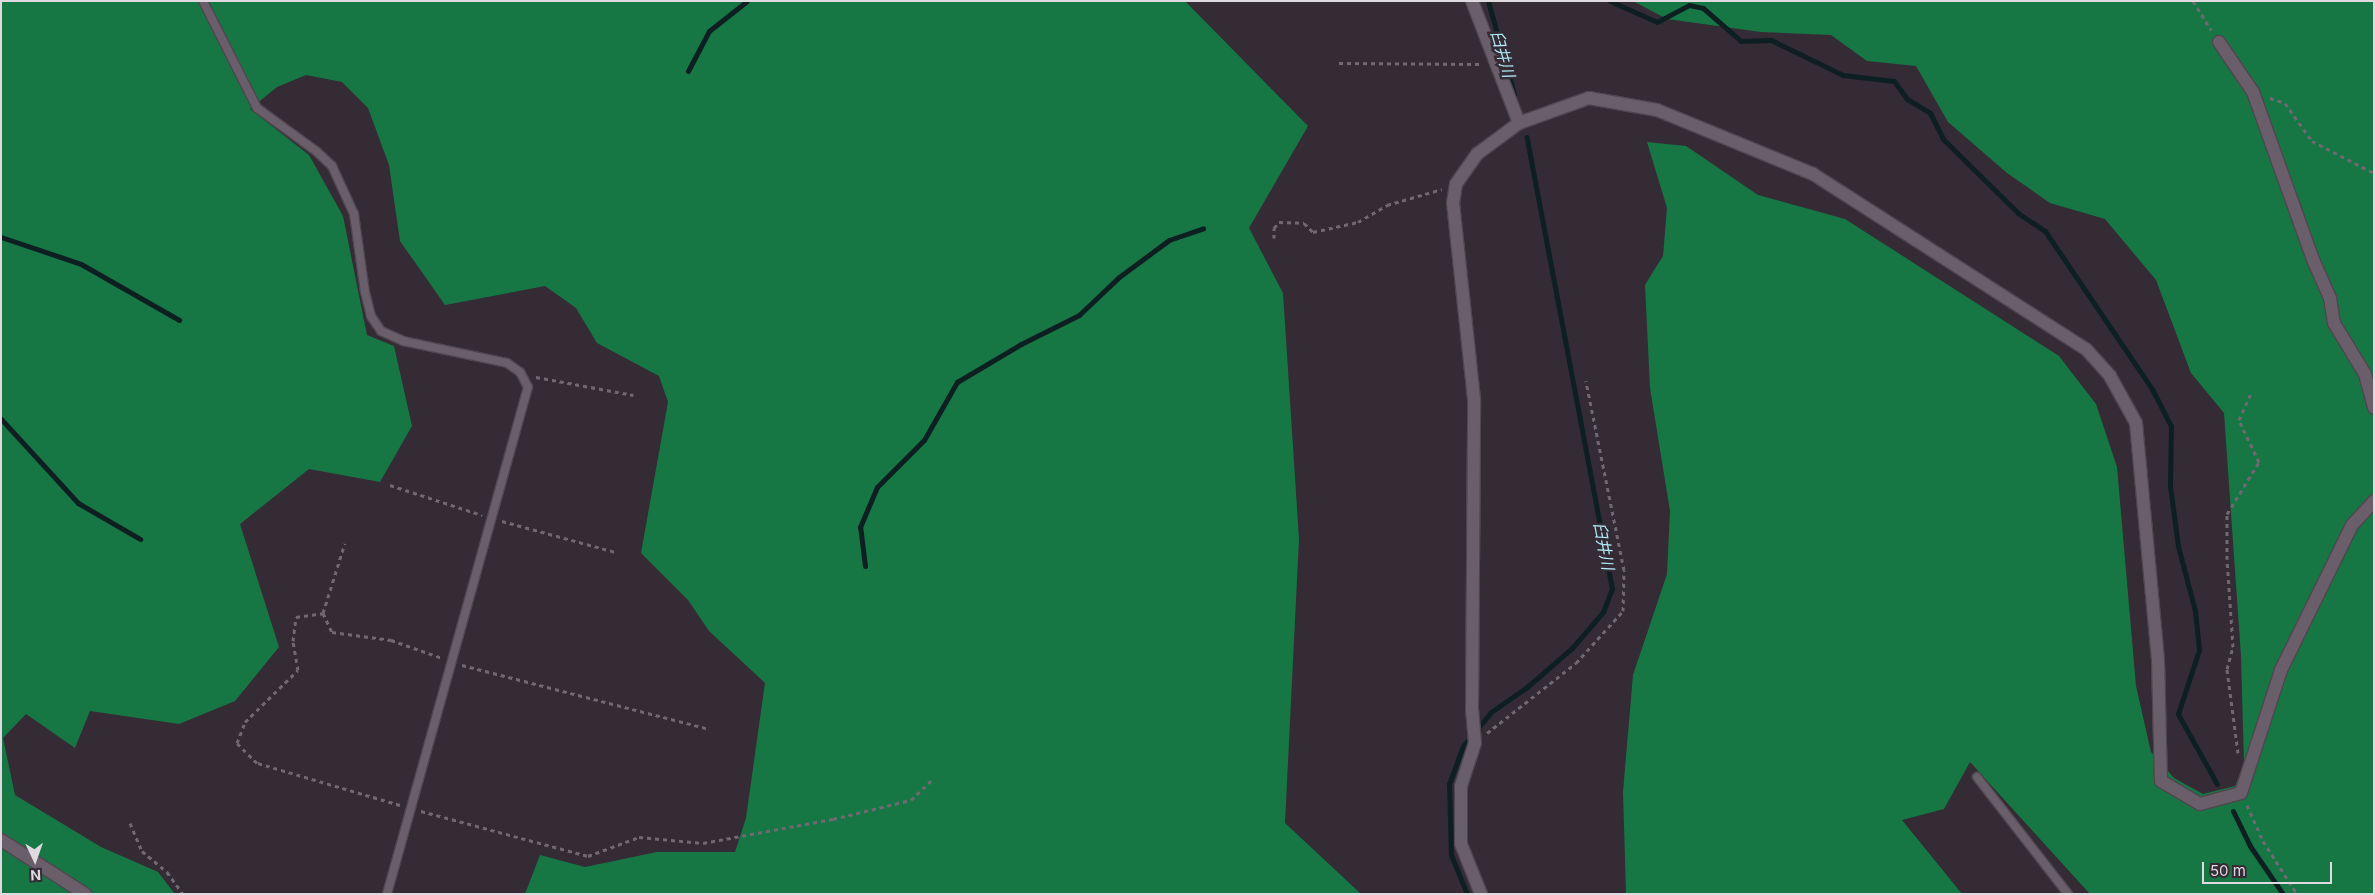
<!DOCTYPE html>
<html>
<head>
<meta charset="utf-8">
<style>
	body { margin:0 }
	#map { position:relative; width:2375px; height:895px; overflow:hidden; background:#342b35; font-family:Inter,"Noto Sans JP",sans-serif }
	div>[style] { position:absolute }
	.forest>* { inset:0; background:#167745 }
	.stream>* { height:5px; margin:-2.5px; padding:0 2.5px; transform-origin:2.5px; border-radius:2.5px; background:#0e1f22 }
	.path>* { height:3px; margin-top:-1.5px; transform-origin:0; background:repeating-linear-gradient(90deg,#716972 0 4px,transparent 0 8px) }
	.roads { filter:drop-shadow(1px 0 #4f464f) drop-shadow(-1px 0 #4f464f) drop-shadow(0 1px #4f464f) drop-shadow(0 -1px #4f464f) }
	.service>* { height:8px; margin:-4px; padding:0 4px; transform-origin:4px; border-radius:4px; background:#695e69 }
	.minor>* { height:12px; margin:-6px; padding:0 6px; transform-origin:6px; border-radius:6px; background:#695e69 }
	.tertiary>* { height:12px; margin:-6px; padding:0 6px; transform-origin:6px; border-radius:6px; background:#695e69 }
	span { translate:-50% -50%; white-space:nowrap; text-align:center; line-height:1.15; -webkit-text-stroke:5px #342b35; paint-order:stroke }
	.water-label { font-size:16px; color:#b2e9f6; font-style:italic }
	.frame { position:absolute; inset:0; border:2px solid #dfd9e0; pointer-events:none }
	.north { position:absolute; left:10px; top:835px; width:50px; height:50px; -webkit-text-stroke:4px #342b35; paint-order:stroke; rotate:177deg; font-size:14px; font-weight:700; line-height:20px; text-align:center; color:#dfd9e0 }
	.north::after { content:''; display:block; margin:auto; width:18px; height:22px; background:#dfd9e0; clip-path:polygon(50% 0,100% 100%,50% 72%,0 100%) }
	.scale { position:absolute; left:2202px; top:862px; width:130px; height:22px; box-sizing:border-box; border:2px solid #dfd9e0; border-top:0; padding-left:6px; font-size:15px; line-height:18px; white-space:nowrap; color:#dfd9e0; -webkit-text-stroke:4px #342b35; paint-order:stroke }
</style>
</head>
<body>
<div id="map">
	<div class="forest">
		<div style="clip-path:polygon(1px 1px,1185px 1px,1308px 126px,1249px 228px,1283px 293px,1299px 539px,1285px 823px,1361px 894px,525px 894px,540px 855px,585px 867px,657px 852px,735px 852px,746px 818px,765px 683px,709px 631px,688px 600px,641px 553px,668px 402px,659px 376px,597px 343px,576px 308px,545px 286px,445px 305px,400px 241px,389px 165px,368px 108px,342px 82px,306px 75px,277px 87px,250px 109px,309px 155px,343px 216px,367px 335px,394px 346px,412px 426px,380px 482px,309px 469px,240px 524px,279px 647px,235px 701px,179px 724px,90px 711px,75px 748px,26px 714px,3px 738px,15px 795px,101px 847px,158px 872px,175px 894px,1px 894px)"></div>
		<div style="clip-path:polygon(1633px 1px,2374px 1px,2374px 894px,2090px 894px,1970px 762px,1944px 809px,1902px 820px,1962px 894px,1626px 894px,1623px 792px,1633px 675px,1667px 574px,1670px 511px,1650px 388px,1645px 285px,1663px 256px,1667px 208px,1647px 142px,1686px 146px,1758px 195px,1845px 219px,2059px 356px,2096px 404px,2117px 467px,2136px 686px,2151px 752px,2174px 778px,2203px 794px,2235px 786px,2244px 764px,2241px 656px,2224px 413px,2191px 373px,2156px 280px,2105px 219px,2050px 203px,2007px 173px,1948px 122px,1916px 66px,1867px 61px,1831px 35px,1761px 32px,1667px 19px)"></div>
	</div>
	<div class="stream">
		<div style="left:1488px;top:1px;width:97px;rotate:74.4deg"></div>
		<div style="left:1610px;top:1px;width:51px;rotate:24.1deg"></div>
		<div style="left:1657px;top:22px;width:36px;rotate:-28deg"></div>
		<div style="left:1689px;top:5px;width:14px;rotate:12deg"></div>
		<div style="left:1703px;top:8px;width:50px;rotate:41deg"></div>
		<div style="left:1741px;top:41px;width:30px;rotate:-2deg"></div>
		<div style="left:1771px;top:40px;width:80px;rotate:25.9deg"></div>
		<div style="left:1843px;top:75px;width:51px;rotate:6.7deg"></div>
		<div style="left:1894px;top:81px;width:22px;rotate:54deg"></div>
		<div style="left:1907px;top:99px;width:27px;rotate:31deg"></div>
		<div style="left:1930px;top:113px;width:29px;rotate:63deg"></div>
		<div style="left:1943px;top:139px;width:105px;rotate:44.6deg"></div>
		<div style="left:2018px;top:213px;width:32px;rotate:34deg"></div>
		<div style="left:2045px;top:231px;width:191px;rotate:55.9deg"></div>
		<div style="left:2152px;top:389px;width:42px;rotate:62.8deg"></div>
		<div style="left:2171px;top:426px;width:60px;rotate:91deg"></div>
		<div style="left:2170px;top:486px;width:61px;rotate:82.4deg"></div>
		<div style="left:2178px;top:546px;width:67px;rotate:75.3deg"></div>
		<div style="left:2195px;top:611px;width:39px;rotate:84deg"></div>
		<div style="left:2199px;top:650px;width:67px;rotate:108.2deg"></div>
		<div style="left:2178px;top:714px;width:80px;rotate:60.9deg"></div>
		<div style="left:688px;top:71px;width:45px;rotate:-62.3deg"></div>
		<div style="left:709px;top:31px;width:48px;rotate:-38.3deg"></div>
		<div style="left:1px;top:237px;width:84px;rotate:18.6deg"></div>
		<div style="left:81px;top:264px;width:113px;rotate:29.7deg"></div>
		<div style="left:1px;top:419px;width:114px;rotate:47.5deg"></div>
		<div style="left:78px;top:503px;width:72px;rotate:30.1deg"></div>
		<div style="left:865px;top:566px;width:39px;rotate:-97deg"></div>
		<div style="left:860px;top:527px;width:43px;rotate:-67deg"></div>
		<div style="left:877px;top:487px;width:66px;rotate:-45deg"></div>
		<div style="left:924px;top:440px;width:67px;rotate:-60.4deg"></div>
		<div style="left:957px;top:382px;width:74px;rotate:-30.7deg"></div>
		<div style="left:1021px;top:344px;width:65px;rotate:-26.6deg"></div>
		<div style="left:1079px;top:315px;width:55px;rotate:-43.5deg"></div>
		<div style="left:1119px;top:277px;width:62px;rotate:-36.5deg"></div>
		<div style="left:1169px;top:240px;width:36px;rotate:-19deg"></div>
		<div style="left:2233px;top:811px;width:39px;rotate:64deg"></div>
		<div style="left:2250px;top:846px;width:58px;rotate:55.5deg"></div>
		<div style="left:1467px;top:894px;width:42px;rotate:-112.3deg"></div>
		<div style="left:1451px;top:855px;width:71px;rotate:-91.6deg"></div>
		<div style="left:1449px;top:784px;width:40px;rotate:-69.8deg"></div>
		<div style="left:1463px;top:746px;width:44px;rotate:-50.5deg"></div>
		<div style="left:1491px;top:712px;width:44px;rotate:-34.8deg"></div>
		<div style="left:1527px;top:687px;width:60px;rotate:-40.9deg"></div>
		<div style="left:1572px;top:648px;width:48px;rotate:-49.3deg"></div>
		<div style="left:1603px;top:612px;width:25px;rotate:-69deg"></div>
		<div style="left:1612px;top:589px;width:460px;rotate:-100.7deg"></div>
	</div>
	<div class="path">
		<div style="left:2193px;top:1px;width:34px;rotate:58deg"></div>
		<div style="left:1339px;top:63px;width:142px;rotate:0.4deg"></div>
		<div style="left:2270px;top:98px;width:16px;rotate:18deg"></div>
		<div style="left:2285px;top:103px;width:47px;rotate:54.6deg"></div>
		<div style="left:2312px;top:141px;width:70px;rotate:27.3deg"></div>
		<div style="left:1274px;top:238px;width:10px;rotate:-90deg"></div>
		<div style="left:1274px;top:228px;width:8px;rotate:-50deg"></div>
		<div style="left:1279px;top:222px;width:25px;rotate:2deg"></div>
		<div style="left:1304px;top:223px;width:13px;rotate:45deg"></div>
		<div style="left:1313px;top:232px;width:46px;rotate:-12.5deg"></div>
		<div style="left:1358px;top:222px;width:34px;rotate:-30deg"></div>
		<div style="left:1387px;top:205px;width:57px;rotate:-16.2deg"></div>
		<div style="left:536px;top:377px;width:99px;rotate:10.5deg"></div>
		<div style="left:390px;top:485px;width:97px;rotate:18.1deg"></div>
		<div style="left:502px;top:521px;width:117px;rotate:15.3deg"></div>
		<div style="left:323px;top:613px;width:73px;rotate:-72.6deg"></div>
		<div style="left:462px;top:665px;width:255px;rotate:14.5deg"></div>
		<div style="left:1487px;top:733px;width:113px;rotate:-38.2deg"></div>
		<div style="left:1576px;top:663px;width:70px;rotate:-47.9deg"></div>
		<div style="left:1623px;top:611px;width:41px;rotate:-88.6deg"></div>
		<div style="left:1624px;top:570px;width:193px;rotate:-101.4deg"></div>
		<div style="left:2238px;top:753px;width:85px;rotate:-97.5deg"></div>
		<div style="left:2227px;top:669px;width:23px;rotate:-75deg"></div>
		<div style="left:2233px;top:647px;width:88px;rotate:-93.9deg"></div>
		<div style="left:2227px;top:559px;width:45px;rotate:-90deg"></div>
		<div style="left:2227px;top:514px;width:61px;rotate:-58.4deg"></div>
		<div style="left:2259px;top:462px;width:47px;rotate:-115.5deg"></div>
		<div style="left:2239px;top:420px;width:30px;rotate:-66deg"></div>
		<div style="left:400px;top:805px;width:149px;rotate:-163.6deg"></div>
		<div style="left:257px;top:763px;width:28px;rotate:-135deg"></div>
		<div style="left:237px;top:743px;width:22px;rotate:-69deg"></div>
		<div style="left:245px;top:722px;width:74px;rotate:-44.5deg"></div>
		<div style="left:298px;top:670px;width:29px;rotate:-100deg"></div>
		<div style="left:293px;top:641px;width:24px;rotate:-83deg"></div>
		<div style="left:296px;top:617px;width:27px;rotate:-8deg"></div>
		<div style="left:323px;top:613px;width:21px;rotate:65deg"></div>
		<div style="left:332px;top:632px;width:60px;rotate:7.7deg"></div>
		<div style="left:391px;top:640px;width:54px;rotate:19.4deg"></div>
		<div style="left:2247px;top:805px;width:39px;rotate:66deg"></div>
		<div style="left:2263px;top:841px;width:63px;rotate:57.3deg"></div>
		<div style="left:421px;top:811px;width:173px;rotate:15.1deg"></div>
		<div style="left:588px;top:856px;width:54px;rotate:-20.4deg"></div>
		<div style="left:639px;top:837px;width:64px;rotate:5.4deg"></div>
		<div style="left:703px;top:843px;width:132px;rotate:-10.5deg"></div>
		<div style="left:833px;top:819px;width:80px;rotate:-13.7deg"></div>
		<div style="left:911px;top:800px;width:28px;rotate:-44deg"></div>
		<div style="left:130px;top:823px;width:30px;rotate:67deg"></div>
		<div style="left:142px;top:851px;width:33px;rotate:40deg"></div>
		<div style="left:167px;top:872px;width:27px;rotate:54deg"></div>
	</div>
	<div class="roads">
		<div class="service">
			<div style="left:203px;top:1px;width:120px;rotate:63.2deg"></div>
			<div style="left:257px;top:108px;width:73px;rotate:36.1deg"></div>
			<div style="left:316px;top:151px;width:22px;rotate:43deg"></div>
			<div style="left:332px;top:166px;width:53px;rotate:65.4deg"></div>
			<div style="left:354px;top:214px;width:79px;rotate:82deg"></div>
			<div style="left:365px;top:292px;width:25px;rotate:76deg"></div>
			<div style="left:371px;top:316px;width:18px;rotate:56deg"></div>
			<div style="left:381px;top:331px;width:24px;rotate:24deg"></div>
			<div style="left:403px;top:341px;width:106px;rotate:11.9deg"></div>
			<div style="left:507px;top:363px;width:16px;rotate:35deg"></div>
			<div style="left:520px;top:372px;width:17px;rotate:62deg"></div>
			<div style="left:528px;top:387px;width:526px;rotate:105.54deg"></div>
			<div style="left:1977px;top:777px;width:148px;rotate:52.1deg"></div>
		</div>
		<div class="minor">
			<div style="left:1472px;top:1px;width:131px;rotate:68.9deg"></div>
			<div style="left:2219px;top:42px;width:60px;rotate:55.8deg"></div>
			<div style="left:2253px;top:92px;width:181px;rotate:70.3deg"></div>
			<div style="left:2314px;top:262px;width:39px;rotate:66deg"></div>
			<div style="left:2330px;top:298px;width:25px;rotate:81deg"></div>
			<div style="left:2334px;top:323px;width:60px;rotate:58.7deg"></div>
			<div style="left:2365px;top:374px;width:35px;rotate:75deg"></div>
			<div style="left:1481px;top:894px;width:54px;rotate:-111.8deg"></div>
			<div style="left:1461px;top:844px;width:58px;rotate:-90deg"></div>
			<div style="left:1461px;top:786px;width:45px;rotate:-72deg"></div>
			<div style="left:1475px;top:743px;width:32px;rotate:-95deg"></div>
			<div style="left:1472px;top:711px;width:312px;rotate:-89.6deg"></div>
			<div style="left:1474px;top:399px;width:197px;rotate:-96.1deg"></div>
			<div style="left:1453px;top:203px;width:19px;rotate:-81deg"></div>
			<div style="left:1456px;top:184px;width:37px;rotate:-55deg"></div>
			<div style="left:1477px;top:154px;width:52px;rotate:-36.4deg"></div>
			<div style="left:1519px;top:123px;width:74px;rotate:-19.7deg"></div>
			<div style="left:1589px;top:98px;width:69px;rotate:10deg"></div>
			<div style="left:1657px;top:110px;width:169px;rotate:22.3deg"></div>
			<div style="left:1813px;top:174px;width:324px;rotate:32.7deg"></div>
			<div style="left:2086px;top:349px;width:36px;rotate:48deg"></div>
			<div style="left:2110px;top:376px;width:54px;rotate:61deg"></div>
			<div style="left:2136px;top:423px;width:238px;rotate:84.7deg"></div>
			<div style="left:2158px;top:660px;width:121px;rotate:88.6deg"></div>
			<div style="left:2161px;top:781px;width:45px;rotate:30.5deg"></div>
			<div style="left:2200px;top:804px;width:42px;rotate:-15deg"></div>
			<div style="left:2241px;top:793px;width:129px;rotate:-72deg"></div>
			<div style="left:2281px;top:670px;width:161px;rotate:-63.9deg"></div>
			<div style="left:2352px;top:525px;width:33px;rotate:-47deg"></div>
		</div>
		<div class="tertiary">
			<div style="left:1px;top:840px;width:100px;rotate:32.7deg"></div>
		</div>
	</div>
	<div class="water-label">
		<span style="left:1503px;top:54px;rotate:74deg">臼井川</span>
		<span style="left:1604px;top:546px;rotate:79deg">臼井川</span>
	</div>
	<div class="frame"></div>
	<div class="north">N</div>
	<div class="scale">50 m</div>
</div>
</body>
</html>
